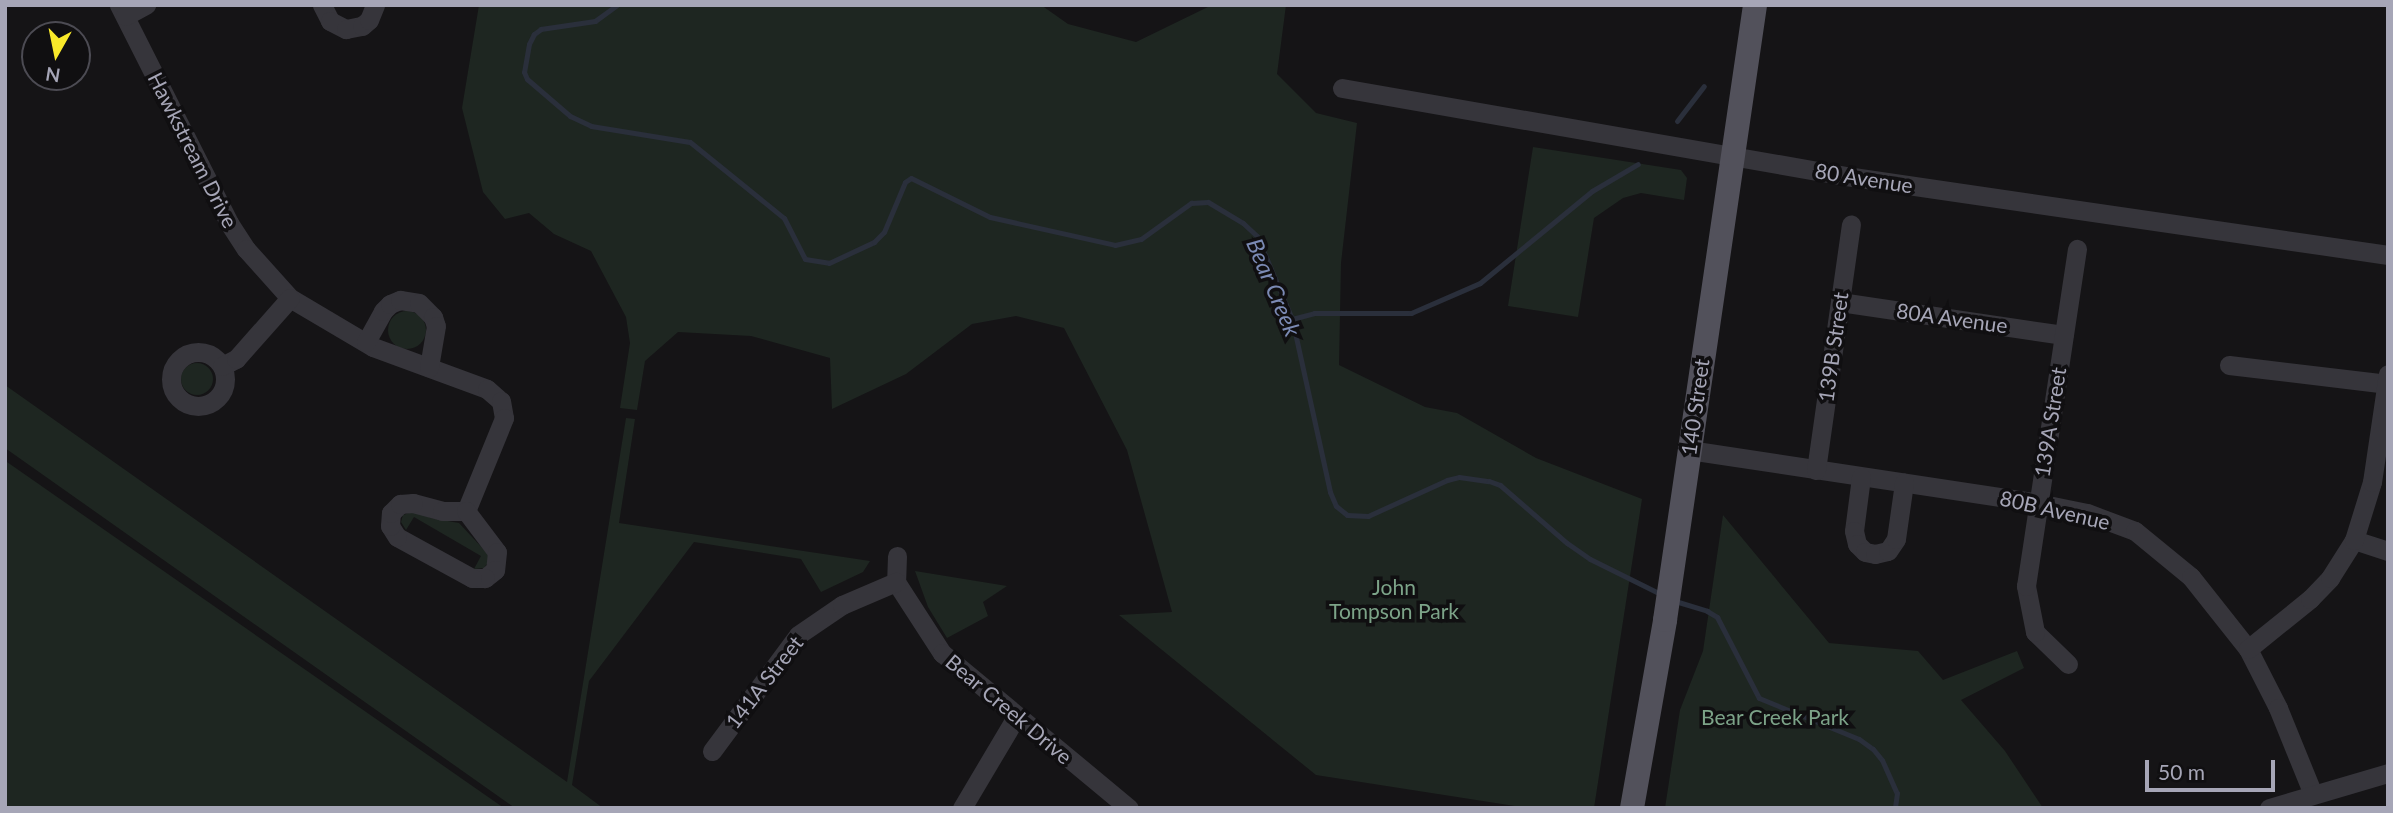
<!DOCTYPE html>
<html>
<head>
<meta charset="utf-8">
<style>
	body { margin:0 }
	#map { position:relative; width:2393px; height:813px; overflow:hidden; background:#151416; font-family:Lato,sans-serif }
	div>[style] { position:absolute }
	.green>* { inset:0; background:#1e2621 }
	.round { border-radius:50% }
	.stream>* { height:5px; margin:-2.5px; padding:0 2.5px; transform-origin:2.5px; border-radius:2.5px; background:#2a2f3b }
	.minor>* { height:19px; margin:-9.5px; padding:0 9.5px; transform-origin:9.5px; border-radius:9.5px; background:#36353b }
	.minor>.ring { margin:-9.5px; padding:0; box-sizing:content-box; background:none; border:19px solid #36353b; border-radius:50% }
	.major>* { height:24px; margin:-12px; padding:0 12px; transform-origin:12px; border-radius:12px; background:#52515b }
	span { translate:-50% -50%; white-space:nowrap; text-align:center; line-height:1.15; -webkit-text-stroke:7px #100f11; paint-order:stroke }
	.street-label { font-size:21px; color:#a6a6b7 }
	.park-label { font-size:21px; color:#7ca388 }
	.water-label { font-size:23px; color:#7b8ab4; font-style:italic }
	.frame { position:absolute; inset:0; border:7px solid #a6a6b7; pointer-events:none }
	.north { position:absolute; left:21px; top:21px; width:70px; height:70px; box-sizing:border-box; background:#100f11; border:2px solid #4c4b53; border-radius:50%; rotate:189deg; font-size:19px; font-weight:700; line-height:28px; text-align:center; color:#a6a6b7 }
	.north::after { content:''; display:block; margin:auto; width:24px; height:32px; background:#f9e92a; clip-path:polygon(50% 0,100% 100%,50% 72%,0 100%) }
	.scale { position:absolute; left:2145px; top:760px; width:130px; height:32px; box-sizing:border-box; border:4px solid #a6a6b7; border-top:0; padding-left:9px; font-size:21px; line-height:24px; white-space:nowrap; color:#a6a6b7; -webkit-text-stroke:5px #100f11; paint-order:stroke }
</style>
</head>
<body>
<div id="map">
	<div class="green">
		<div style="clip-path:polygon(479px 5px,1041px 5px,1068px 24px,1136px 42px,1212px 5px,1286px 5px,1277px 74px,1316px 113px,1357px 123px,1341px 263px,1339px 365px,1425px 407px,1457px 413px,1536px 458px,1642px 499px,1594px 808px,1527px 808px,1316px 775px,1119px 615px,1172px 612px,1127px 450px,1064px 328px,1016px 316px,972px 324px,906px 374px,832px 409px,830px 358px,751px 336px,678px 332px,645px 361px,637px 410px,620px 408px,630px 343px,626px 317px,591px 251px,554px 234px,529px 213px,505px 219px,483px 192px,462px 108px)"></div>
		<div style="clip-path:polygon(1533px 147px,1681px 170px,1687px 178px,1684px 200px,1641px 193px,1623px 198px,1594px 218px,1578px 317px,1508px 306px)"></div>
		<div class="round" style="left:388px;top:311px;width:38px;height:38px"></div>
		<div class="round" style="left:181px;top:363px;width:32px;height:32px"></div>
		<div style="clip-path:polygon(5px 385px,567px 782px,626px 418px,635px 419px,619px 523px,870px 561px,863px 572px,821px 592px,801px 559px,694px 542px,589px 681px,572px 785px,603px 808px,515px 808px,5px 448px)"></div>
		<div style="clip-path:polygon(7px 462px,504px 808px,5px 808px)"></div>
		<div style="clip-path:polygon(415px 511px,431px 518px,459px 523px,487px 553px,490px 560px,484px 568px,474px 569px,481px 556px,414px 517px,406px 530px,401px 522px,403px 515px)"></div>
		<div style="clip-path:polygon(1723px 515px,1829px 643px,1918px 651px,1943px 680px,2017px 651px,2024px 668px,1961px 700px,2005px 751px,2043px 808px,1665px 808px,1680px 710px,1703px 651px)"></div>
		<div style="clip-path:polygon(915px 571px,1007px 586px,983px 602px,988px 616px,947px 638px,928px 607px)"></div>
	</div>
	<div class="stream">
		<div style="left:617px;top:5px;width:27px;rotate:144deg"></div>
		<div style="left:595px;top:21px;width:55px;rotate:171.6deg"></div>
		<div style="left:541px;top:29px;width:9px;rotate:144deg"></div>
		<div style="left:534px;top:34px;width:11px;rotate:117deg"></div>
		<div style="left:529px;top:44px;width:28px;rotate:100deg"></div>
		<div style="left:524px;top:72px;width:8px;rotate:67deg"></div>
		<div style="left:527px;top:79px;width:57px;rotate:40.7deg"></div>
		<div style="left:570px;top:116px;width:23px;rotate:25deg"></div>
		<div style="left:591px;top:126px;width:100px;rotate:9.2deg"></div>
		<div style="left:690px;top:142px;width:121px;rotate:39deg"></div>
		<div style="left:784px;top:218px;width:46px;rotate:62.9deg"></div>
		<div style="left:805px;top:259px;width:24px;rotate:9deg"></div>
		<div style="left:829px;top:263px;width:50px;rotate:-25deg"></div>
		<div style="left:874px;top:242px;width:14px;rotate:-45deg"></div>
		<div style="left:884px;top:232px;width:54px;rotate:-67.2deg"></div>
		<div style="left:905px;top:182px;width:7px;rotate:-34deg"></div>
		<div style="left:911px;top:178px;width:88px;rotate:26.3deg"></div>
		<div style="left:990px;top:217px;width:128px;rotate:12.6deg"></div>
		<div style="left:1115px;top:245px;width:27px;rotate:-13deg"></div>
		<div style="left:1141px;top:239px;width:62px;rotate:-35.8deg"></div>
		<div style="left:1191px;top:203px;width:17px;rotate:-3deg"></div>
		<div style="left:1208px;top:202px;width:41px;rotate:31deg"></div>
		<div style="left:1243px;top:223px;width:19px;rotate:43deg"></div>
		<div style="left:1257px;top:236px;width:90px;rotate:67.1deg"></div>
		<div style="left:1292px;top:319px;width:177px;rotate:77.6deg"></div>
		<div style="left:1330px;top:492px;width:15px;rotate:67deg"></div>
		<div style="left:1336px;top:506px;width:14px;rotate:39deg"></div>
		<div style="left:1347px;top:515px;width:21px;rotate:3deg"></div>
		<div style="left:1368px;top:516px;width:87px;rotate:-24.5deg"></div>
		<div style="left:1447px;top:480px;width:12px;rotate:-14deg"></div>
		<div style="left:1459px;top:477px;width:30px;rotate:8deg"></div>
		<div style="left:1489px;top:481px;width:12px;rotate:20deg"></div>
		<div style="left:1500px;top:485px;width:89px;rotate:40.9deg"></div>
		<div style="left:1567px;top:543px;width:28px;rotate:35deg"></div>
		<div style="left:1590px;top:559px;width:81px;rotate:26.3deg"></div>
		<div style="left:1677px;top:121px;width:44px;rotate:-52.4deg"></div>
		<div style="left:1292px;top:319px;width:23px;rotate:-15deg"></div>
		<div style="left:1314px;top:313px;width:97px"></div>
		<div style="left:1411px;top:313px;width:75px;rotate:-23.5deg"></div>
		<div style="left:1480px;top:283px;width:145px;rotate:-39.4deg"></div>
		<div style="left:1592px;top:191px;width:53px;rotate:-30.4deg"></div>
		<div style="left:1675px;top:601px;width:34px;rotate:17deg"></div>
		<div style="left:1707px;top:611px;width:12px;rotate:31deg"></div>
		<div style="left:1717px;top:617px;width:91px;rotate:62.6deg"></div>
		<div style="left:1759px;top:698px;width:108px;rotate:22.3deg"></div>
		<div style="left:1859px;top:739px;width:17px;rotate:36deg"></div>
		<div style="left:1873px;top:749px;width:14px;rotate:51deg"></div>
		<div style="left:1882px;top:760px;width:36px;rotate:66deg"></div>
		<div style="left:1897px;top:793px;width:15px;rotate:98deg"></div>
	</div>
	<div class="minor">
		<div style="left:119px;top:5px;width:244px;rotate:63.2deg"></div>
		<div style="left:229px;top:223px;width:31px;rotate:57deg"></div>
		<div style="left:246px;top:249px;width:66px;rotate:48.1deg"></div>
		<div style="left:290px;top:298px;width:96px;rotate:30.6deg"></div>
		<div style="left:373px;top:347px;width:121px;rotate:20.2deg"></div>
		<div style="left:487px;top:389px;width:18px;rotate:41deg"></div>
		<div style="left:501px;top:401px;width:17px;rotate:80deg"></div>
		<div style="left:504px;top:418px;width:100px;rotate:112.2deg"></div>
		<div style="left:322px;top:5px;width:18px;rotate:63deg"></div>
		<div style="left:330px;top:21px;width:18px;rotate:27deg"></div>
		<div style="left:346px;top:29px;width:16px;rotate:-11deg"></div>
		<div style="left:362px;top:26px;width:9px;rotate:-41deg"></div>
		<div style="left:369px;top:20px;width:16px;rotate:-68deg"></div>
		<div style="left:125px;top:16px;width:24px;rotate:-28deg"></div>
		<div style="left:1342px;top:88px;width:512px;rotate:9.9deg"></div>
		<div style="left:1846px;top:176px;width:548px;rotate:8.29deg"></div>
		<div style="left:1840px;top:302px;width:226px;rotate:8.4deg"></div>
		<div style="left:366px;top:342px;width:35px;rotate:-61deg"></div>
		<div style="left:383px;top:311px;width:10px;rotate:-45deg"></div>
		<div style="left:390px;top:304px;width:11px;rotate:-22deg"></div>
		<div style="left:400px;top:300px;width:19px;rotate:9deg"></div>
		<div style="left:419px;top:303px;width:20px;rotate:45deg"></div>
		<div style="left:433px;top:317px;width:9px;rotate:72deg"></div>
		<div style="left:436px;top:326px;width:42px;rotate:99.7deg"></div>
		<div class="ring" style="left:171px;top:352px;width:35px;height:35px"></div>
		<div style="left:2229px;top:365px;width:160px;rotate:6.8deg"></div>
		<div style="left:222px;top:366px;width:16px;rotate:-27deg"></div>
		<div style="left:236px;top:359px;width:81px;rotate:-48.5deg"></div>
		<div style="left:1689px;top:450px;width:353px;rotate:8.6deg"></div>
		<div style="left:2038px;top:503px;width:50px;rotate:11.5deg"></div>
		<div style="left:2087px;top:513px;width:51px;rotate:20.6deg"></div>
		<div style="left:2135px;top:531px;width:72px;rotate:39.4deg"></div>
		<div style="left:2191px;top:577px;width:92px;rotate:51.6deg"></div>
		<div style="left:2248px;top:649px;width:66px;rotate:63deg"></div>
		<div style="left:2278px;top:708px;width:93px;rotate:67.9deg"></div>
		<div style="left:1816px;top:470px;width:248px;rotate:-81.9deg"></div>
		<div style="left:1861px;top:477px;width:54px;rotate:97.4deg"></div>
		<div style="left:1854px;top:531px;width:13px;rotate:77deg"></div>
		<div style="left:1857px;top:544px;width:11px;rotate:45deg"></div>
		<div style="left:1865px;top:552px;width:10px;rotate:11deg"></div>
		<div style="left:1875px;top:554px;width:13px;rotate:-13deg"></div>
		<div style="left:1888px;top:551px;width:14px;rotate:-56deg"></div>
		<div style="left:1896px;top:539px;width:57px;rotate:-81.9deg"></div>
		<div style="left:413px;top:503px;width:30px;rotate:15deg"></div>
		<div style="left:442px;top:511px;width:24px"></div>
		<div style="left:466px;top:511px;width:51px;rotate:52.9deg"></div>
		<div style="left:497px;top:552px;width:18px;rotate:96deg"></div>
		<div style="left:495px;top:570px;width:13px;rotate:141deg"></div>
		<div style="left:485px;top:578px;width:13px;rotate:180deg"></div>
		<div style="left:472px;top:578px;width:85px;rotate:-151.3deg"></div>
		<div style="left:397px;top:537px;width:13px;rotate:-122deg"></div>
		<div style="left:390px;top:526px;width:13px;rotate:-86deg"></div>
		<div style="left:391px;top:513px;width:13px;rotate:-45deg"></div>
		<div style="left:400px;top:504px;width:13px;rotate:-4deg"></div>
		<div style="left:2354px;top:540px;width:36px;rotate:18deg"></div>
		<div style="left:897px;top:556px;width:26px;rotate:92deg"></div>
		<div style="left:896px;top:582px;width:85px;rotate:57.1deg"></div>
		<div style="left:942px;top:653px;width:243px;rotate:39.7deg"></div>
		<div style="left:2248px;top:649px;width:80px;rotate:-38.9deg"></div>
		<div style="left:2310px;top:599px;width:29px;rotate:-46deg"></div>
		<div style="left:2330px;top:578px;width:45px;rotate:-57.7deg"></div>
		<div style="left:2354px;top:540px;width:61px;rotate:-72.8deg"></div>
		<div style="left:2372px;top:482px;width:109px;rotate:-81.6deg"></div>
		<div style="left:2068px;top:664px;width:46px;rotate:-135.9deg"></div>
		<div style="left:2035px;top:632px;width:47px;rotate:-101.1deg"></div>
		<div style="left:2026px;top:586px;width:341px;rotate:-81.4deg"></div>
		<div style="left:712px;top:751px;width:144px;rotate:-53.4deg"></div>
		<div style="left:798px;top:635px;width:53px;rotate:-34.3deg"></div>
		<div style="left:842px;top:605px;width:59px;rotate:-23.1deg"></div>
		<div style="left:962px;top:808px;width:106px;rotate:-59.3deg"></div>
		<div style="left:2269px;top:808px;width:124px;rotate:-16.4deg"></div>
	</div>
	<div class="major">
		<div style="left:1632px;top:808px;width:191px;rotate:-80deg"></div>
		<div style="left:1665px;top:620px;width:622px;rotate:-81.67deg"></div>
	</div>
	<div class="street-label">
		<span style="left:193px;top:150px;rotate:63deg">Hawkstream Drive</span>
		<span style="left:1864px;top:178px;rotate:9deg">80 Avenue</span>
		<span style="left:1952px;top:318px;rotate:8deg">80A Avenue</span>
		<span style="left:1833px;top:347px;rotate:-82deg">139B Street</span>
		<span style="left:1695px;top:407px;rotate:-82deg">140 Street</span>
		<span style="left:2050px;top:422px;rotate:-81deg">139A Street</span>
		<span style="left:2055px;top:510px;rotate:13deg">80B Avenue</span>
		<span style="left:764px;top:682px;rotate:-52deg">141A Street</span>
		<span style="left:1009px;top:709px;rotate:40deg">Bear Creek Drive</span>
	</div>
	<div class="park-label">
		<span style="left:1394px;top:599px">John<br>Tompson Park</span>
		<span style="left:1775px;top:717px">Bear Creek Park</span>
	</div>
	<div class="water-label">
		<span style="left:1274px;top:287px;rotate:67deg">Bear Creek</span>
	</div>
	<div class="frame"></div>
	<div class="north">N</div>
	<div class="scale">50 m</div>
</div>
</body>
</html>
